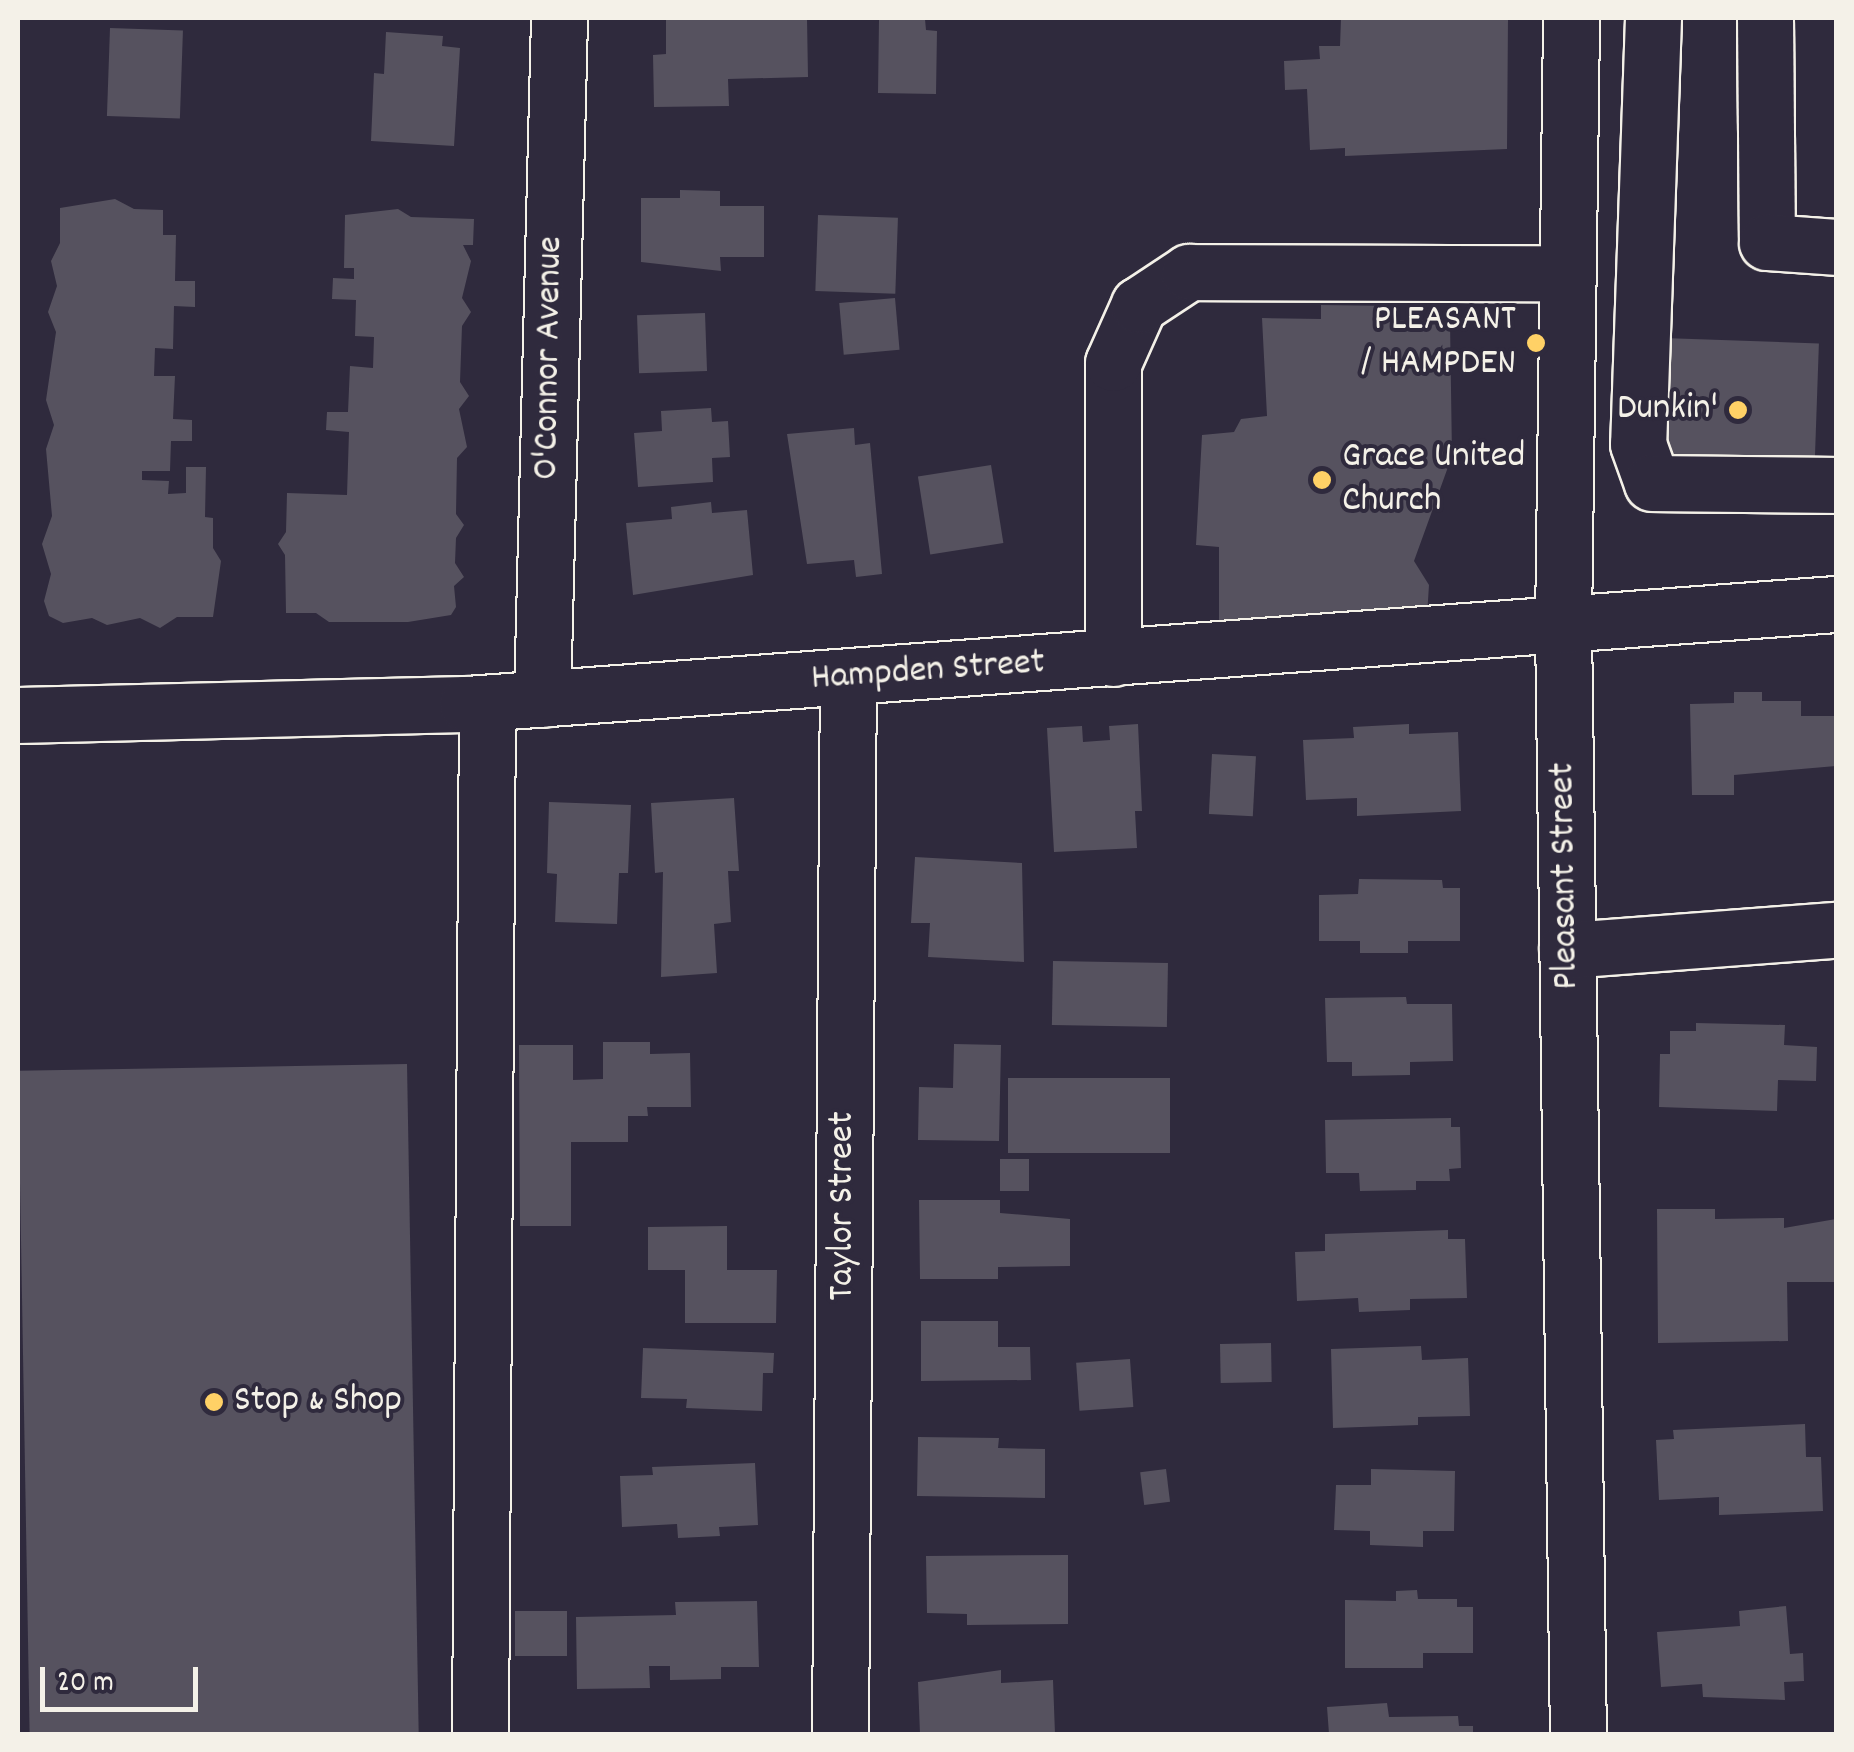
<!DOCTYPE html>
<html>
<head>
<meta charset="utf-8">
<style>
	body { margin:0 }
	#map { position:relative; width:1854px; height:1752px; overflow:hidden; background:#2f2a3d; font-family:Dekko,sans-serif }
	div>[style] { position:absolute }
	.building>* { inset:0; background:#56525f; transform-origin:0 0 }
	.roads { filter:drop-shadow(2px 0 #f4f1e8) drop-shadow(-2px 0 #f4f1e8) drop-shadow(0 2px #f4f1e8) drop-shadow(0 -2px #f4f1e8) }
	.minor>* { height:55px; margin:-27.5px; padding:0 27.5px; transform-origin:27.5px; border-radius:27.5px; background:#2f2a3d }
	.major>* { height:55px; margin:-27.5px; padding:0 27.5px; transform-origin:27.5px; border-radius:27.5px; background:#2f2a3d }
	.dots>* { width:28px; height:28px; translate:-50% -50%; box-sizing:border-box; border:5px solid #2f2a3d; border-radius:50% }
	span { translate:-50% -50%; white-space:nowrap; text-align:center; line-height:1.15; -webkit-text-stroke:8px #2f2a3d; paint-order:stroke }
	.poi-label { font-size:38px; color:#f4f1e8 }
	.right { translate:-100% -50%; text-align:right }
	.left { translate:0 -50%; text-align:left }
	.street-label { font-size:38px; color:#f4f1e8 }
	.frame { position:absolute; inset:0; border:20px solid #f4f1e8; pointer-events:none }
	.scale { position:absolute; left:40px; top:1667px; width:158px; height:45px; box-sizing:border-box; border:5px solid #f4f1e8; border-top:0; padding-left:12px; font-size:30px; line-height:35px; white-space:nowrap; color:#f4f1e8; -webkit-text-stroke:8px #2f2a3d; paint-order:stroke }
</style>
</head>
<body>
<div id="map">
	<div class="building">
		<div style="clip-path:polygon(666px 18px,807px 18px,808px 77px,728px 79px,729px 106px,654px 107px,653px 55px,666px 54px)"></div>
		<div style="clip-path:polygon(1341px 18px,1508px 18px,1507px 149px,1345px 156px,1345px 148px,1310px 150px,1307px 89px,1285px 90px,1284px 61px,1320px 59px,1319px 46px,1340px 46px)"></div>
		<div style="clip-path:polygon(879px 19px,925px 19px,926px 30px,937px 31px,936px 94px,878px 93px)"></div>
		<div style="left:110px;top:28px;width:73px;height:88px;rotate:2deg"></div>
		<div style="clip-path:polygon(386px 32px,443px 36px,442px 46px,460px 48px,454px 146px,371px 141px,374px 73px,384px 74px)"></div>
		<div style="clip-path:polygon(680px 190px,720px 191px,720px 206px,764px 206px,764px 257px,720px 257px,721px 271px,641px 262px,641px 198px,680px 198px)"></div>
		<div style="clip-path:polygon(115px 199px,134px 209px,163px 210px,163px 235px,176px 235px,175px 281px,195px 281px,195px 307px,174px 306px,173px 349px,155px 348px,154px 376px,175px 376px,173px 419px,192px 420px,192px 441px,171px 441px,170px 471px,142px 471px,142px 480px,169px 481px,168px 494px,186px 493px,186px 467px,206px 467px,205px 517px,213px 518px,213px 548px,221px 561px,213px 617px,177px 617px,160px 628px,140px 618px,107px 625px,92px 618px,63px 623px,49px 616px,44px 601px,51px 574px,42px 544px,52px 516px,46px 449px,54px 425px,46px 400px,56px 332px,48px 312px,57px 286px,51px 261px,60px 243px,60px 208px)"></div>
		<div style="clip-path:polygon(398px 209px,411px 217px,474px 219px,473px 245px,463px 245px,471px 261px,462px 298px,471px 312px,462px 326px,460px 382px,469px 396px,459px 409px,467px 447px,457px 458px,456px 514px,464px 525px,456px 538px,455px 563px,464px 577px,454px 586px,456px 607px,451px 615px,408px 622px,329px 622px,316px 613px,286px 613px,285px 555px,278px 544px,286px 532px,287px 493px,347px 495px,349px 432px,326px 430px,327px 412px,348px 412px,350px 366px,373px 368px,374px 337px,355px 336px,356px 300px,332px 299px,333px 278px,354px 279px,354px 268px,344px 268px,345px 215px)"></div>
		<div style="left:818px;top:215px;width:80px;height:76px;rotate:2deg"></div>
		<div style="left:895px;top:298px;width:52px;height:56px;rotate:85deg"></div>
		<div style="clip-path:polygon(1321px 305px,1394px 306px,1394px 320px,1450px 321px,1452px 456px,1414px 561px,1429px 585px,1427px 616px,1219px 621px,1219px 547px,1196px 545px,1202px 435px,1234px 432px,1241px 419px,1267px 416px,1262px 318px,1321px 319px)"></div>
		<div style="left:705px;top:313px;width:58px;height:68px;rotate:88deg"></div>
		<div style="left:1663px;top:338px;width:156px;height:138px;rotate:2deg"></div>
		<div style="clip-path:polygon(711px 408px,712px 422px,728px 421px,730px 457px,712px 458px,713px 482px,638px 487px,634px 433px,662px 431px,661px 411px)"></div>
		<div style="clip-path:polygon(854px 428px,855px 445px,870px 443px,882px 574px,856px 577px,854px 560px,807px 564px,787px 434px)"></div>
		<div style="left:991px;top:465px;width:79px;height:74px;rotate:81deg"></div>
		<div style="clip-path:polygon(711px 502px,712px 513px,747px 510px,753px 575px,633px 595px,626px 523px,672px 519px,671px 507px)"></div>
		<div style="clip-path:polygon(1734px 692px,1762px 692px,1762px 701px,1801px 701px,1801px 716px,1836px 716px,1836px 766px,1734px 775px,1734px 795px,1692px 795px,1690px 704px,1734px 703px)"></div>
		<div style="clip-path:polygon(1138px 724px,1142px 811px,1135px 811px,1137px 848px,1054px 852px,1047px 728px,1082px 726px,1083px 742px,1110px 740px,1109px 726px)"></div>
		<div style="clip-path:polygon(1409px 724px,1409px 734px,1458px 732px,1461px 811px,1357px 816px,1357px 798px,1306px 800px,1303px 740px,1354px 738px,1353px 727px)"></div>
		<div style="left:1212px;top:754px;width:44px;height:60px;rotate:3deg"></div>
		<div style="clip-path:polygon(734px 798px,739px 871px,728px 871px,731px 922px,714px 924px,717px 973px,661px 977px,663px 872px,655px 873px,651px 803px)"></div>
		<div style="clip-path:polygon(549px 802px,631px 805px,628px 873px,619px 873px,617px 924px,555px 922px,557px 874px,547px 873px)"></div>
		<div style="clip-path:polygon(915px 857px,1022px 863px,1024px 962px,928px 957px,930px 923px,911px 923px)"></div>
		<div style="clip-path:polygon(1359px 879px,1442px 880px,1443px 888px,1460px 888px,1460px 941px,1408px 941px,1408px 953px,1360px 953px,1360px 941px,1319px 941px,1319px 895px,1358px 894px)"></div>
		<div style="left:1053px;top:961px;width:115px;height:64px;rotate:1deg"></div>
		<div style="clip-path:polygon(1406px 997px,1407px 1004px,1452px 1004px,1453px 1061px,1410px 1062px,1410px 1075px,1352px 1076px,1352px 1062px,1327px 1062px,1325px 998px)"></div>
		<div style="clip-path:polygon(1696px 1023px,1785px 1025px,1784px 1045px,1817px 1047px,1816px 1081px,1778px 1080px,1777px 1111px,1659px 1107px,1660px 1054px,1670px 1054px,1670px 1031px,1696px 1031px)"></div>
		<div style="clip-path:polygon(603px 1042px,650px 1042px,650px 1054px,690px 1053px,691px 1107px,647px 1107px,648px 1116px,628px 1116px,628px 1142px,571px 1142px,571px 1226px,520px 1226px,519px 1045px,573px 1045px,573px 1080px,603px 1079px)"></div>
		<div style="clip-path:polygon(954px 1044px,1001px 1045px,999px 1141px,918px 1140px,919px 1087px,953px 1088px)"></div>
		<div style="left:407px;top:1064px;width:670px;height:389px;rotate:89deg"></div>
		<div style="left:1008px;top:1078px;width:162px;height:75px"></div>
		<div style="clip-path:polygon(1451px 1118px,1451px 1127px,1460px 1127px,1461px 1168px,1449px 1169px,1450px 1181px,1416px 1181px,1416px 1190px,1360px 1191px,1359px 1173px,1326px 1173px,1325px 1120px)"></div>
		<div style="left:1029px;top:1159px;width:32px;height:29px;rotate:90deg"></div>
		<div style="clip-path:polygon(919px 1200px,1000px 1200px,1000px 1213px,1070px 1219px,1070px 1266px,998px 1267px,998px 1279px,920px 1279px)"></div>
		<div style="clip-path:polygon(1657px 1209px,1715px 1209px,1715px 1219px,1784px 1218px,1784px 1228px,1836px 1219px,1836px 1282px,1787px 1282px,1788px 1341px,1658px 1343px)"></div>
		<div style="clip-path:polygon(727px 1226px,727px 1270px,777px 1270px,776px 1323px,685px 1323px,685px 1270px,648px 1270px,648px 1227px)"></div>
		<div style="clip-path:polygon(1448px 1230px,1448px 1239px,1465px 1239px,1467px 1298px,1410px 1299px,1410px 1310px,1359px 1312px,1358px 1298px,1297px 1301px,1295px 1252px,1325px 1251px,1325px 1234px)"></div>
		<div style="clip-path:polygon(921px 1321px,998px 1321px,998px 1347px,1030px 1347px,1031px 1380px,921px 1381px)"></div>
		<div style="left:1271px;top:1343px;width:39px;height:51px;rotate:89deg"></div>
		<div style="clip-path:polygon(1421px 1346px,1422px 1360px,1468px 1358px,1470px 1416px,1418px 1417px,1418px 1425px,1333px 1428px,1331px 1349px)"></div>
		<div style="clip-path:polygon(643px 1348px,774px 1353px,773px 1373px,763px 1373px,762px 1411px,686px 1408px,687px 1399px,641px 1398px)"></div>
		<div style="left:1130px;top:1359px;width:48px;height:54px;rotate:86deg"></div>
		<div style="clip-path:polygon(1805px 1424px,1806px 1457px,1821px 1457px,1823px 1511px,1719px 1515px,1719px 1497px,1659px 1500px,1656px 1440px,1674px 1439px,1673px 1430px)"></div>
		<div style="clip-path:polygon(918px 1437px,999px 1438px,998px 1448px,1045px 1449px,1045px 1498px,917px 1496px)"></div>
		<div style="clip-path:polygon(755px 1463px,758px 1525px,719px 1527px,720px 1536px,678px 1538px,677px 1524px,622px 1527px,620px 1476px,653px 1475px,652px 1467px)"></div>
		<div style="left:1166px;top:1469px;width:33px;height:26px;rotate:83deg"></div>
		<div style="clip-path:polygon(1371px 1469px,1455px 1471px,1454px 1531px,1423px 1531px,1423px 1547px,1370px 1545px,1370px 1531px,1334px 1530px,1336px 1485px,1371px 1485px)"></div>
		<div style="clip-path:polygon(1068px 1555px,1068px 1624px,967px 1625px,967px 1614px,927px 1613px,926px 1556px)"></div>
		<div style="clip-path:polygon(1417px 1590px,1418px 1599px,1457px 1599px,1457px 1607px,1473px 1607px,1473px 1653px,1423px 1653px,1423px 1668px,1345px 1668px,1345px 1600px,1396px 1601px,1396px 1591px)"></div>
		<div style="clip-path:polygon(757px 1601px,759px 1667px,721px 1667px,721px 1679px,670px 1680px,670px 1666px,649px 1666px,650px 1688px,577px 1689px,576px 1617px,676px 1615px,675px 1602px)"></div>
		<div style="clip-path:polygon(1786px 1606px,1790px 1654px,1803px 1653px,1804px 1681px,1784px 1682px,1785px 1700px,1703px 1697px,1702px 1684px,1661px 1687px,1657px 1632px,1740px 1626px,1739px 1611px)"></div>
		<div style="left:515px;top:1611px;width:52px;height:45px"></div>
		<div style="clip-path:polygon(1001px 1670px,1001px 1683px,1053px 1680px,1055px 1734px,920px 1734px,918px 1682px)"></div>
		<div style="clip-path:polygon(1387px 1703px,1389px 1717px,1458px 1716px,1459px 1726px,1473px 1726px,1473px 1734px,1329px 1734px,1327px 1707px)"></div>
	</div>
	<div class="roads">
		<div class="minor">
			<div style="left:1653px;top:18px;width:426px;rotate:92deg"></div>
			<div style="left:1638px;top:444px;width:41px;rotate:70.3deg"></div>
			<div style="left:1652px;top:483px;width:184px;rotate:0.6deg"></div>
			<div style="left:1765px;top:18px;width:224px;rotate:89.5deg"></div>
			<div style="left:1767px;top:242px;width:69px;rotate:4.1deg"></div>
			<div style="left:1563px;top:625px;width:1109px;rotate:89.23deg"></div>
			<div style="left:1113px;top:658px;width:295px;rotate:-90deg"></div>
			<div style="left:1113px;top:363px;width:64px;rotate:-65.9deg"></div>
			<div style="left:1139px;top:305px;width:60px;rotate:-33.4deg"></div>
			<div style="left:1189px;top:272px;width:378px;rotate:0.2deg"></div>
			<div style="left:542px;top:699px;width:681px;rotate:-88.57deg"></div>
			<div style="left:1567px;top:950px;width:270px;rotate:-4.3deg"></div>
			<div style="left:480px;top:1734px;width:1031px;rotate:-89.61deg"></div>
			<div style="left:840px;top:1734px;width:1056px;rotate:-89.57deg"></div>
		</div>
		<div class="major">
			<div style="left:1563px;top:625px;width:607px;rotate:-89.24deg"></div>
			<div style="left:18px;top:715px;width:449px;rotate:-1.4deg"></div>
			<div style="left:467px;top:704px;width:1373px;rotate:-4.18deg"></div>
		</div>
	</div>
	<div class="dots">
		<div style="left:1536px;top:343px;background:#ffd166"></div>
		<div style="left:1738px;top:410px;background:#ffd166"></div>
		<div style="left:1322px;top:480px;background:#ffd166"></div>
		<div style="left:214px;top:1402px;background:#ffd166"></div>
	</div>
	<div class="poi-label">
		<span class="right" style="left:1516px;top:343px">PLEASANT<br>/ HAMPDEN</span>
		<span class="right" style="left:1718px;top:410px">Dunkin'</span>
		<span class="left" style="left:1342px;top:480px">Grace United<br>Church</span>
		<span class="left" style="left:234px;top:1402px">Stop &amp; Shop</span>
	</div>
	<div class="street-label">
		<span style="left:550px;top:358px;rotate:-89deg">O'Connor Avenue</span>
		<span style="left:928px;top:672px;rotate:-4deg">Hampden Street</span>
		<span style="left:1566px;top:876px;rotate:-91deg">Pleasant Street</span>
		<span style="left:844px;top:1206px;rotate:-90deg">Taylor Street</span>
	</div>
	<div class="frame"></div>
	<div class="scale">20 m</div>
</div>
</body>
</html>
